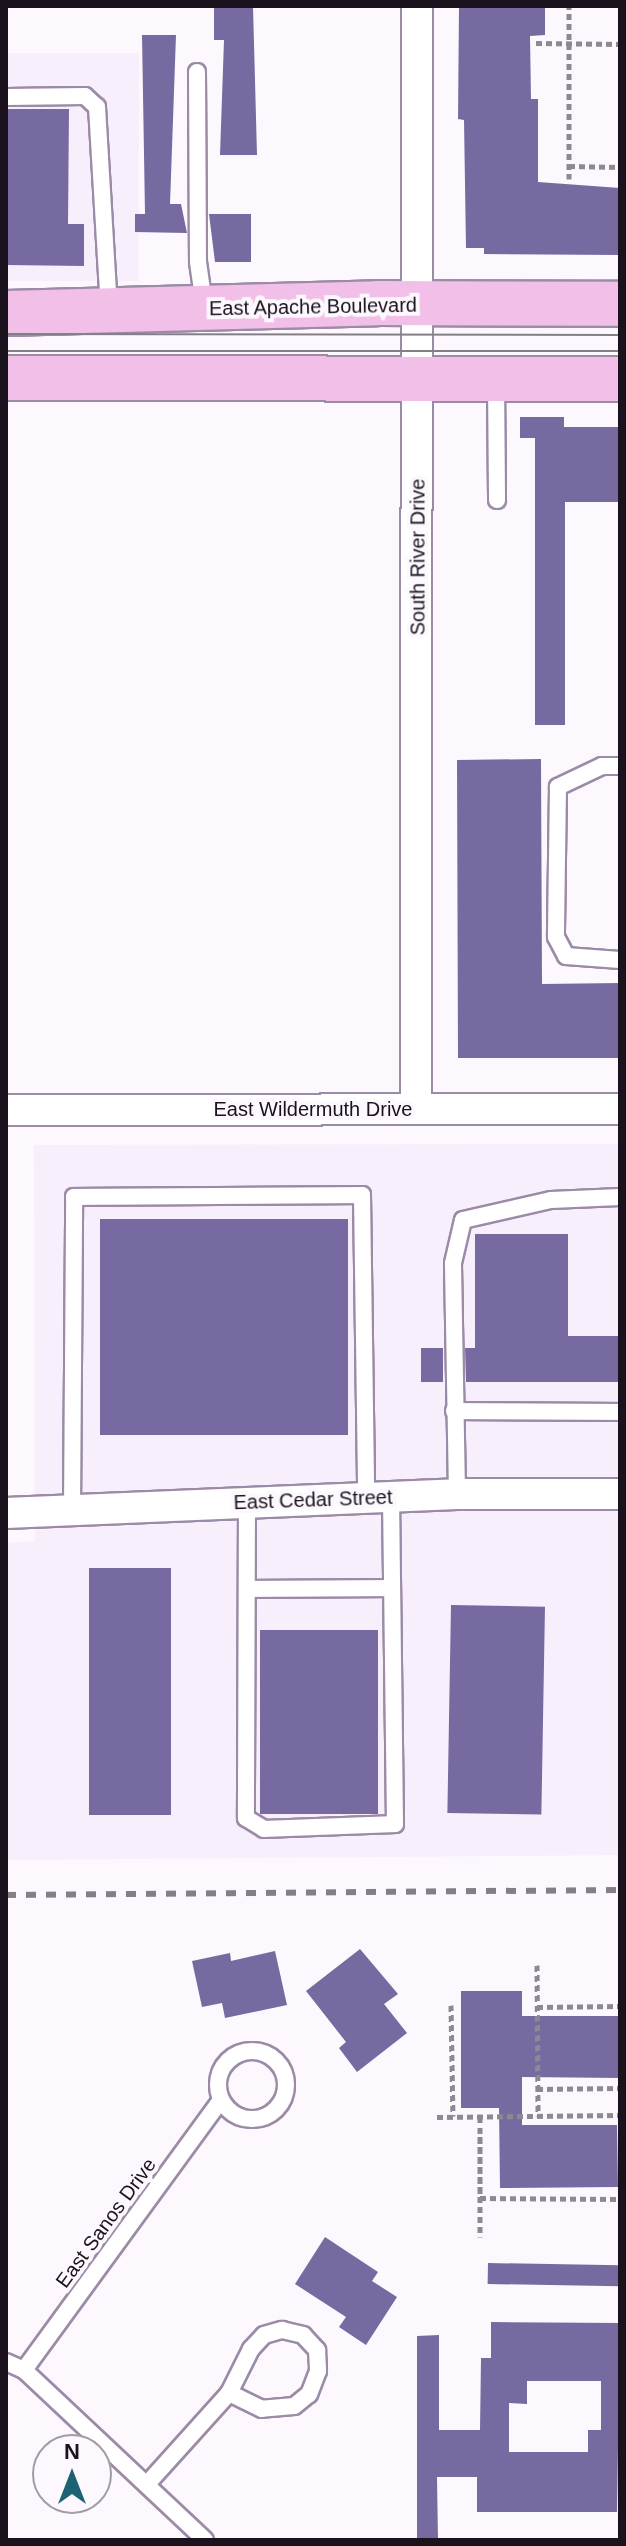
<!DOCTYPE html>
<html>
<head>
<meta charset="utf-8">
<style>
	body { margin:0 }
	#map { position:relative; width:626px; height:2546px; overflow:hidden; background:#fcf8fe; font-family:Helvetica,sans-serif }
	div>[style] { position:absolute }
	.built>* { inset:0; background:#f8effd; transform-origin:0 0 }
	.building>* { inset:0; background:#776aa1; transform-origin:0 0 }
	.path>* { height:5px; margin-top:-2.5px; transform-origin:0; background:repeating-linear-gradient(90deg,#8e8890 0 6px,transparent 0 10px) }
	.roads { filter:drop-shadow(2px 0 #9c8ba6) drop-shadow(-2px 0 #9c8ba6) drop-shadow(0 2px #9c8ba6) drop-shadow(0 -2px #9c8ba6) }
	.service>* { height:16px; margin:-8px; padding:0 8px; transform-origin:8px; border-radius:8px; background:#fff }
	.service>.ring { margin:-8px; padding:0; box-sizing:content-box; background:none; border:16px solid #fff; border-radius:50% }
	.minor>* { height:30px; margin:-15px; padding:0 15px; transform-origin:15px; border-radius:15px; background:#fff }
	.primary>* { height:44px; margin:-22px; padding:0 22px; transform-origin:22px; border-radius:22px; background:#f2bfe8 }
	.tram>* { height:2px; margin:-1px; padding:0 1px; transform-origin:1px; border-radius:1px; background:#847f87 }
	.rail>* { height:6px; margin-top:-3px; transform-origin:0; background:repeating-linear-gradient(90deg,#847f87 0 10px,transparent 0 20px) }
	span { translate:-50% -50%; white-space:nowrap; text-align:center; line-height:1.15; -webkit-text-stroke:8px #fcf8fe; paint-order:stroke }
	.street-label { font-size:20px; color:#1a131d }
	.frame { position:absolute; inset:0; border:8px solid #1a131d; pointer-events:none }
	.north { position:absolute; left:32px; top:2434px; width:80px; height:80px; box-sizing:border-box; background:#fcf8fe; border:2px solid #a29ca4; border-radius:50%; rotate:0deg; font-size:22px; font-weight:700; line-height:32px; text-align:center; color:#1a131d }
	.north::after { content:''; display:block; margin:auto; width:28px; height:36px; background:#1b6372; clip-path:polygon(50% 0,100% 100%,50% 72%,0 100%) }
</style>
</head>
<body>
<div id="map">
	<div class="built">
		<div style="left:6px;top:53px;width:133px;height:228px"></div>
		<div style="clip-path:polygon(620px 1144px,620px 1855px,6px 1860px,6px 1543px,35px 1541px,34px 1145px)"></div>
	</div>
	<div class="building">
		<div style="clip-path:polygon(214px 6px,253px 6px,257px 155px,220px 155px,224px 40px,214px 40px)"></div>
		<div style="clip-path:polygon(459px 6px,545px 6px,545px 35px,530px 36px,531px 99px,538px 99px,538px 182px,620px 188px,620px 255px,484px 254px,484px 248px,466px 248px,464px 120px,458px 119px)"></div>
		<div style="clip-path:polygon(142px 35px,176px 35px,170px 204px,181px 204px,187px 233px,135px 232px,135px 214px,145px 214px)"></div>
		<div style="clip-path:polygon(6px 109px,69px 109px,68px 224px,84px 224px,84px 266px,6px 265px)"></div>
		<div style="clip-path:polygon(209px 214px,251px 214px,251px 262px,215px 262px)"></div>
		<div style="clip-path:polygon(520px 417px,564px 417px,564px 427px,620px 427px,620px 502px,565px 502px,565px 725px,535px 725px,535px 438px,520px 438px)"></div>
		<div style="clip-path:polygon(541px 759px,542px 984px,620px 983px,620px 1058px,458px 1058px,457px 760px)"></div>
		<div style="left:100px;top:1219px;width:248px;height:216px"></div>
		<div style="clip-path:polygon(475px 1234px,568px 1234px,568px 1336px,620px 1336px,620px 1382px,466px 1382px,465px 1348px,475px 1348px)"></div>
		<div style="left:421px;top:1348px;width:22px;height:34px"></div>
		<div style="left:89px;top:1568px;width:82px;height:247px"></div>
		<div style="left:451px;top:1605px;width:94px;height:208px;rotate:1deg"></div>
		<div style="left:378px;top:1630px;width:184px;height:118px;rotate:90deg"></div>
		<div style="clip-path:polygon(360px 1949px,398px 1994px,384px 2004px,407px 2033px,357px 2072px,339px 2048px,346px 2042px,306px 1991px)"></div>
		<div style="clip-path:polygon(275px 1951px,287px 2005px,225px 2018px,222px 2003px,202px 2007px,192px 1961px,230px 1953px,231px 1961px)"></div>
		<div style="clip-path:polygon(461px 1991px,522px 1991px,522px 2016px,620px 2016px,620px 2078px,522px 2077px,522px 2125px,617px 2125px,618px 2187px,500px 2188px,499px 2108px,461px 2108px)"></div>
		<div style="clip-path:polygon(325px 2237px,378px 2272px,372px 2281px,397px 2297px,366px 2345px,339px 2327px,346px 2317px,295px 2284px)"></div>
		<div style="left:488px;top:2263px;width:132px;height:21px;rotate:1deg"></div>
		<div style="clip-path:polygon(evenodd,491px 2322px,620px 2323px,617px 2512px,477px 2512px,477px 2477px,437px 2477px,438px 2540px,417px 2540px,417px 2336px,439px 2335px,439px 2430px,480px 2430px,481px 2358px,491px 2358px,491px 2322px,527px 2381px,601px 2381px,601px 2430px,588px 2430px,588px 2452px,509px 2452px,509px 2403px,527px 2404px,527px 2381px)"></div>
	</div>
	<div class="path">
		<div style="left:536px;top:43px;width:84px;rotate:0.7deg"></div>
		<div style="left:569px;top:166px;width:51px;rotate:1.1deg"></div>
		<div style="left:569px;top:179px;width:173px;rotate:-90deg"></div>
		<div style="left:537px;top:1965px;width:151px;rotate:89.6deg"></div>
		<div style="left:451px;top:2005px;width:111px;rotate:89deg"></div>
		<div style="left:537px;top:2007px;width:83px;rotate:-0.7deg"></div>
		<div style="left:537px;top:2089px;width:83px;rotate:-0.7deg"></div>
		<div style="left:437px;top:2117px;width:183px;rotate:-0.6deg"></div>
		<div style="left:480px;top:2117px;width:120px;rotate:90deg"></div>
		<div style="left:480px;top:2198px;width:140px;rotate:0.4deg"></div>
	</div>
	<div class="roads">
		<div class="service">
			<div style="left:197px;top:72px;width:190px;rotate:89.7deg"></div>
			<div style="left:198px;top:262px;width:42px;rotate:81.9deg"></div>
			<div style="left:6px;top:97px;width:79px;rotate:-0.7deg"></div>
			<div style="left:85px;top:96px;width:16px;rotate:43deg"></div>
			<div style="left:97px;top:107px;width:201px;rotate:86.6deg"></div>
			<div style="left:496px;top:381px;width:119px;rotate:89.5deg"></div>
			<div style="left:620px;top:766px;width:18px;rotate:180deg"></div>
			<div style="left:602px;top:766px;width:49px;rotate:154.5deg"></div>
			<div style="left:558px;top:787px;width:150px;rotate:90.8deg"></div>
			<div style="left:556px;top:937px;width:21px;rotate:62deg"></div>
			<div style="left:566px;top:956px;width:54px;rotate:4.2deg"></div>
			<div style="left:454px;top:1411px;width:166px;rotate:0.3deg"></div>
			<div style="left:457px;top:1494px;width:231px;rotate:-91deg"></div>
			<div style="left:453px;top:1263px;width:44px;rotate:-76.9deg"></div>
			<div style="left:463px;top:1220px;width:90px;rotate:-12.8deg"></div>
			<div style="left:551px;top:1200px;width:69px;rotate:-2.5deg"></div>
			<div style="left:247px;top:1503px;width:315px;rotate:90.2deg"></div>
			<div style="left:246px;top:1818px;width:21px;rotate:31deg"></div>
			<div style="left:264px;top:1829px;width:131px;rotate:-2.2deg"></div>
			<div style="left:395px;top:1824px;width:327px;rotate:-90.7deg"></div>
			<div style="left:72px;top:1510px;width:313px;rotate:-89.6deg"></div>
			<div style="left:74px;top:1197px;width:288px;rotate:-0.4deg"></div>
			<div style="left:362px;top:1195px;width:303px;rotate:89.2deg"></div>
			<div style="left:247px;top:1589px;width:145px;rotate:-0.4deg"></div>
			<div class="ring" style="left:218px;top:2051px;width:52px;height:52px"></div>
			<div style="left:6px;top:2362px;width:20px;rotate:24deg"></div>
			<div style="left:24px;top:2370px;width:248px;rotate:43.2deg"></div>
			<div style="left:24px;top:2370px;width:334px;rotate:-53.9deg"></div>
			<div style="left:148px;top:2483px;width:121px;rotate:-48deg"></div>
			<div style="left:229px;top:2393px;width:49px;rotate:-63.4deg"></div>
			<div style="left:251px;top:2349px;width:19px;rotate:-47deg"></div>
			<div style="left:264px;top:2335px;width:19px;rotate:-16deg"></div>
			<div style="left:282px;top:2330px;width:22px;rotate:13deg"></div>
			<div style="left:303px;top:2335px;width:21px;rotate:47deg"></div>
			<div style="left:317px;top:2350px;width:21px;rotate:87deg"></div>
			<div style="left:318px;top:2371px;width:25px;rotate:111deg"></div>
			<div style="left:309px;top:2394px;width:19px;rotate:141deg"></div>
			<div style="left:294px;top:2406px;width:32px;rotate:175deg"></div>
			<div style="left:262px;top:2409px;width:37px;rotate:-154deg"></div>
		</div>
		<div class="minor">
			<div style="left:416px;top:1108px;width:1102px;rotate:-89.95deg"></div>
			<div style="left:6px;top:1110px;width:614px;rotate:-0.09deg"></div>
			<div style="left:6px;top:1513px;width:451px;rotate:-2.4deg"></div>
			<div style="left:457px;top:1494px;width:163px"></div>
		</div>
		<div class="primary">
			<div style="left:6px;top:313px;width:372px;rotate:-1.5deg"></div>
			<div style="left:378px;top:303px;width:242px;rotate:0.2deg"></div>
			<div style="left:6px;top:378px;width:614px;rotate:0.09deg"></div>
		</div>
	</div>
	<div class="tram">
		<div style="left:6px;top:334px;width:614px;rotate:0.09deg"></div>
		<div style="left:6px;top:351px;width:614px"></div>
	</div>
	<div class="rail">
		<div style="left:6px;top:1895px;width:614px;rotate:-0.47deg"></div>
	</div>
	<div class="street-label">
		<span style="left:313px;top:307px;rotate:-1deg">East Apache Boulevard</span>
		<span style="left:418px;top:557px;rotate:-90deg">South River Drive</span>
		<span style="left:313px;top:1109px">East Wildermuth Drive</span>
		<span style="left:313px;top:1500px;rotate:-2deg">East Cedar Street</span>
		<span style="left:106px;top:2223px;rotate:-54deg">East Sanos Drive</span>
	</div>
	<div class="frame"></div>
	<div class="north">N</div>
</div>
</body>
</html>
